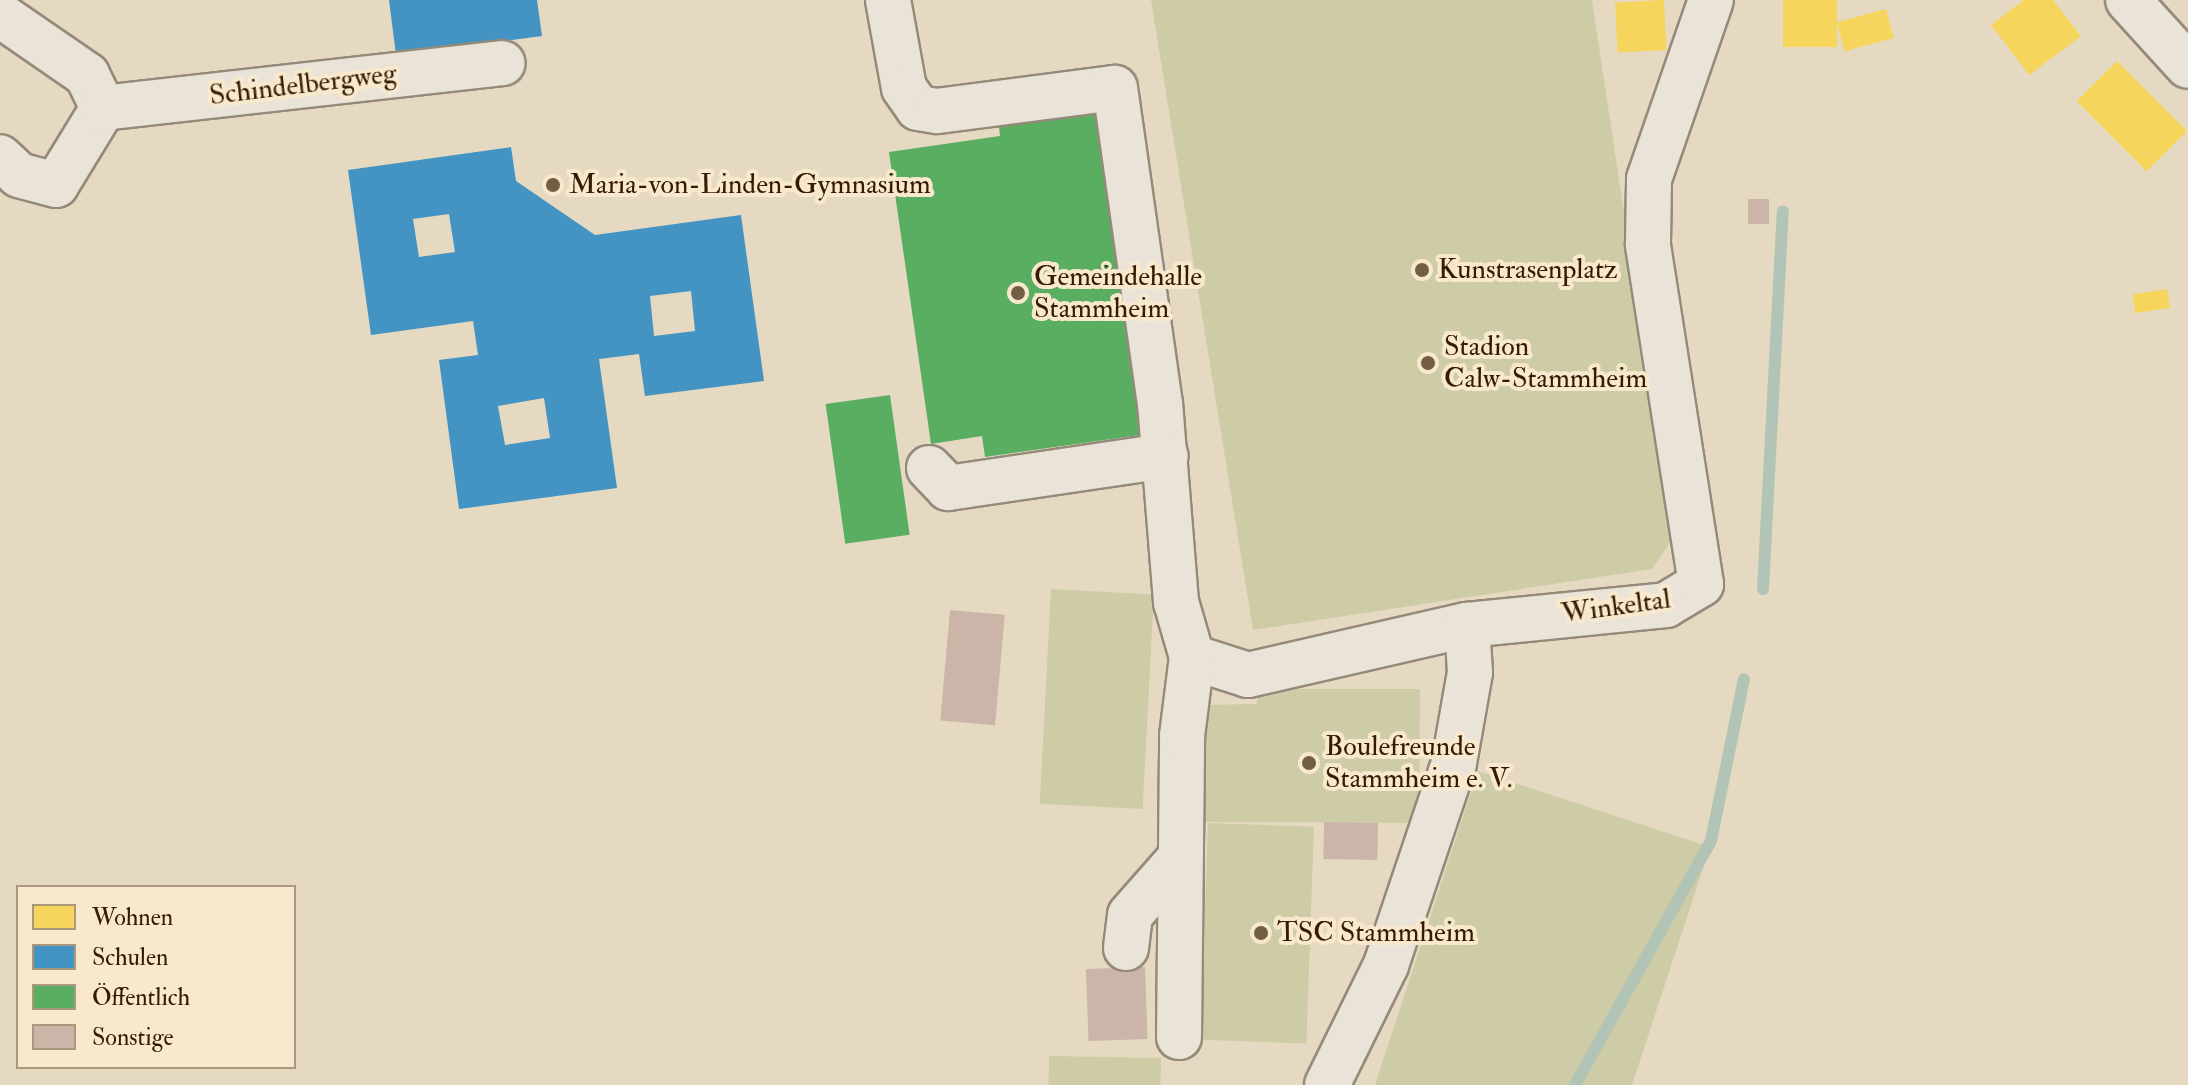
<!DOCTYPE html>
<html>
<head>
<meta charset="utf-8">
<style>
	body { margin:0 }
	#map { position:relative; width:2188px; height:1085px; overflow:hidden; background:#e6d9c2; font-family:"IM FELL Double Pica",serif }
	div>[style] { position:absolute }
	.green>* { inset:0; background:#cdcca6; transform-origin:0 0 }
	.homes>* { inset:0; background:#f6d55c; transform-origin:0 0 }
	.schools>* { inset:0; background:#4393c3 }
	.public>* { inset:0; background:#5aae61; transform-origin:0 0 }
	.stream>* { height:12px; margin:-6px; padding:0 6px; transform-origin:6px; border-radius:6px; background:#b2c4b5 }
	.building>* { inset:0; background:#cab5a8; transform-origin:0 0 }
	.roads { filter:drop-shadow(2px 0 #958a7a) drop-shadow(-2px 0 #958a7a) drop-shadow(0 2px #958a7a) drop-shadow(0 -2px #958a7a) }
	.minor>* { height:44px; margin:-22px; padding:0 22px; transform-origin:22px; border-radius:22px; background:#e9e3d8 }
	.dots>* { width:22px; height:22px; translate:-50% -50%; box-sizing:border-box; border:4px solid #f8e9ce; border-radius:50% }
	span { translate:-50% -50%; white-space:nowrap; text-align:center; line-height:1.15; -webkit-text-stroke:8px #f8e9ce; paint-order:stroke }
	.street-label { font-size:28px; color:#341b02 }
	.poi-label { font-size:28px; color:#341b02 }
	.left { translate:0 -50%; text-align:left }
	.legend { position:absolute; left:16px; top:885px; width:280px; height:184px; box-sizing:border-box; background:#f8e9ce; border:2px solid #aa977c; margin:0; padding:10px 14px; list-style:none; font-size:24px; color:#341b02 }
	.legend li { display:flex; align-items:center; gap:16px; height:40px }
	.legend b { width:40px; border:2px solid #aa977c }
</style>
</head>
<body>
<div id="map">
	<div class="green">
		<div style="clip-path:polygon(1151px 0,1592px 0,1673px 538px,1652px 569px,1253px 630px)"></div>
		<div style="left:1051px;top:589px;width:103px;height:215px;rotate:3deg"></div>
		<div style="clip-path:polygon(1258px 689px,1420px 689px,1419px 823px,1199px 822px,1197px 705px,1257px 704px)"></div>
		<div style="clip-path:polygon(1478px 771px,1710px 847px,1632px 1085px,1375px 1085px)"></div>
		<div style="left:1208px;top:823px;width:106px;height:217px;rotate:2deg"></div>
		<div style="left:1049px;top:1056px;width:112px;height:29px;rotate:1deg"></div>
	</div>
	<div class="homes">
		<div style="left:1664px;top:0;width:50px;height:49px;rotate:87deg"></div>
		<div style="left:1783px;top:0;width:54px;height:47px"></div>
		<div style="clip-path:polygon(2024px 0,2053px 0,2081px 36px,2029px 75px,1991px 25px)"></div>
		<div style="left:1886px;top:9px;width:30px;height:51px;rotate:75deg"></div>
		<div style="left:2117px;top:61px;width:99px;height:57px;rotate:45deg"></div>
		<div style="left:2167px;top:289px;width:19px;height:35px;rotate:81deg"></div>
	</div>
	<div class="schools">
		<div style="clip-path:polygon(389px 0,537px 0,542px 36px,396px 55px)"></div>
		<div style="clip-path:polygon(evenodd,511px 147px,516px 181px,595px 235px,741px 215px,764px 381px,645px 396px,639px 354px,599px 359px,617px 488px,459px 509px,439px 360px,478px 355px,473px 321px,371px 335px,348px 170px,511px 147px,449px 214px,455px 252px,419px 257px,413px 219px,449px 214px,511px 147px,691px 291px,695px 331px,654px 336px,650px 296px,691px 291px,511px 147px,544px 398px,550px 438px,505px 445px,498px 406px,544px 398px)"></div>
	</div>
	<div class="public">
		<div style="clip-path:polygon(1100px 103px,1147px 434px,985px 457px,982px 436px,931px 444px,889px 152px,1000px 136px,998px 118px)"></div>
		<div style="left:890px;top:395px;width:141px;height:65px;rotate:82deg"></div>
	</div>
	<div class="stream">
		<div style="left:1763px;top:589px;width:378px;rotate:-87deg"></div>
		<div style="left:1575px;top:1085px;width:279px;rotate:-60.9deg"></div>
		<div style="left:1711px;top:841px;width:165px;rotate:-78.5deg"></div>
	</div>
	<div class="building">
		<div style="left:1748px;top:199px;width:21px;height:25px"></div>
		<div style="left:950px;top:610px;width:55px;height:111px;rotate:5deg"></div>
		<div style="left:1324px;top:822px;width:54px;height:37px;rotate:1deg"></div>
		<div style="left:1145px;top:967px;width:72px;height:59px;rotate:88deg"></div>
	</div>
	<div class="roads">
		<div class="minor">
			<div style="left:888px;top:0;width:89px;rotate:79.7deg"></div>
			<div style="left:904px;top:88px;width:24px;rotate:55deg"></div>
			<div style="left:918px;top:108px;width:19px;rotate:9deg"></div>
			<div style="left:937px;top:111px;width:179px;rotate:-7.4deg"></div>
			<div style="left:1115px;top:88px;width:318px;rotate:81.9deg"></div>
			<div style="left:1160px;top:403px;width:200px;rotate:85.4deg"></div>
			<div style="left:1176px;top:602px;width:57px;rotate:73.8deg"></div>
			<div style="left:1192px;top:657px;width:59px;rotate:17.8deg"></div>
			<div style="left:1248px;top:675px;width:225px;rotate:-12.9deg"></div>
			<div style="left:1467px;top:625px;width:200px;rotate:-5.7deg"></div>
			<div style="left:1666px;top:605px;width:41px;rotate:-31deg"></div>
			<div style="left:1701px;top:584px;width:344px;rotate:-98.9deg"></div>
			<div style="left:1648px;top:244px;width:65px;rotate:-89.1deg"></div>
			<div style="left:1649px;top:179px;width:189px;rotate:-70.9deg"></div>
			<div style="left:2128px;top:0;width:89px;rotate:47.7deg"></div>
			<div style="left:0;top:15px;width:106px;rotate:34.6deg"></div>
			<div style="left:87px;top:75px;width:37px;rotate:64deg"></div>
			<div style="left:103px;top:108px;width:90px;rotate:121.4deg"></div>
			<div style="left:56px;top:185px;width:38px;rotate:-165deg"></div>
			<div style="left:19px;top:175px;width:26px;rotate:-137deg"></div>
			<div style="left:103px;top:108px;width:402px;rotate:-6.4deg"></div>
			<div style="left:929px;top:468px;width:28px;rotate:46deg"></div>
			<div style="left:948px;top:488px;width:220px;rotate:-8.4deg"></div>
			<div style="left:1126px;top:948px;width:33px;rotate:-83deg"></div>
			<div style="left:1130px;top:915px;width:77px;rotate:-48.7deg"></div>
			<div style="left:1179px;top:1037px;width:301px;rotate:-89.4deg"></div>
			<div style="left:1182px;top:736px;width:80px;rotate:-82.8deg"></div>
			<div style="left:1327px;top:1085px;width:134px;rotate:-63.8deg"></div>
			<div style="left:1386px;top:965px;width:213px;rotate:-71.4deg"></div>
			<div style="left:1454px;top:763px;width:92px;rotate:-80deg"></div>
			<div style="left:1470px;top:672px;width:47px;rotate:-93.7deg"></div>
		</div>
	</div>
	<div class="dots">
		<div style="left:553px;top:185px;background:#725e45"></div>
		<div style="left:1422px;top:270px;background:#725e45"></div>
		<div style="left:1018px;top:293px;background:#725e45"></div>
		<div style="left:1428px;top:363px;background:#725e45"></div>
		<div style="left:1309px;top:763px;background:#725e45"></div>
		<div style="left:1261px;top:933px;background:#725e45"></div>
	</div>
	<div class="street-label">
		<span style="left:303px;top:85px;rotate:-7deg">Schindelbergweg</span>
		<span style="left:1616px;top:607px;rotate:-8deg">Winkeltal</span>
	</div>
	<div class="poi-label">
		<span class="left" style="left:569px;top:185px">Maria-von-Linden-Gymnasium</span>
		<span class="left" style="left:1438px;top:270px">Kunstrasenplatz</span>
		<span class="left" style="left:1034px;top:293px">Gemeindehalle<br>Stammheim</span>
		<span class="left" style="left:1444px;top:363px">Stadion<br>Calw-Stammheim</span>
		<span class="left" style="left:1325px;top:763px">Boulefreunde<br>Stammheim e. V.</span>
		<span class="left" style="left:1277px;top:933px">TSC Stammheim</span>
	</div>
	<ul class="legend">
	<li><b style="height:22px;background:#f6d55c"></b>Wohnen</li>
	<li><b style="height:22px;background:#4393c3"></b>Schulen</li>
	<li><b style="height:22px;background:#5aae61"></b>Öffentlich</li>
	<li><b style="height:22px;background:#cab5a8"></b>Sonstige</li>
	</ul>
</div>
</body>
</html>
